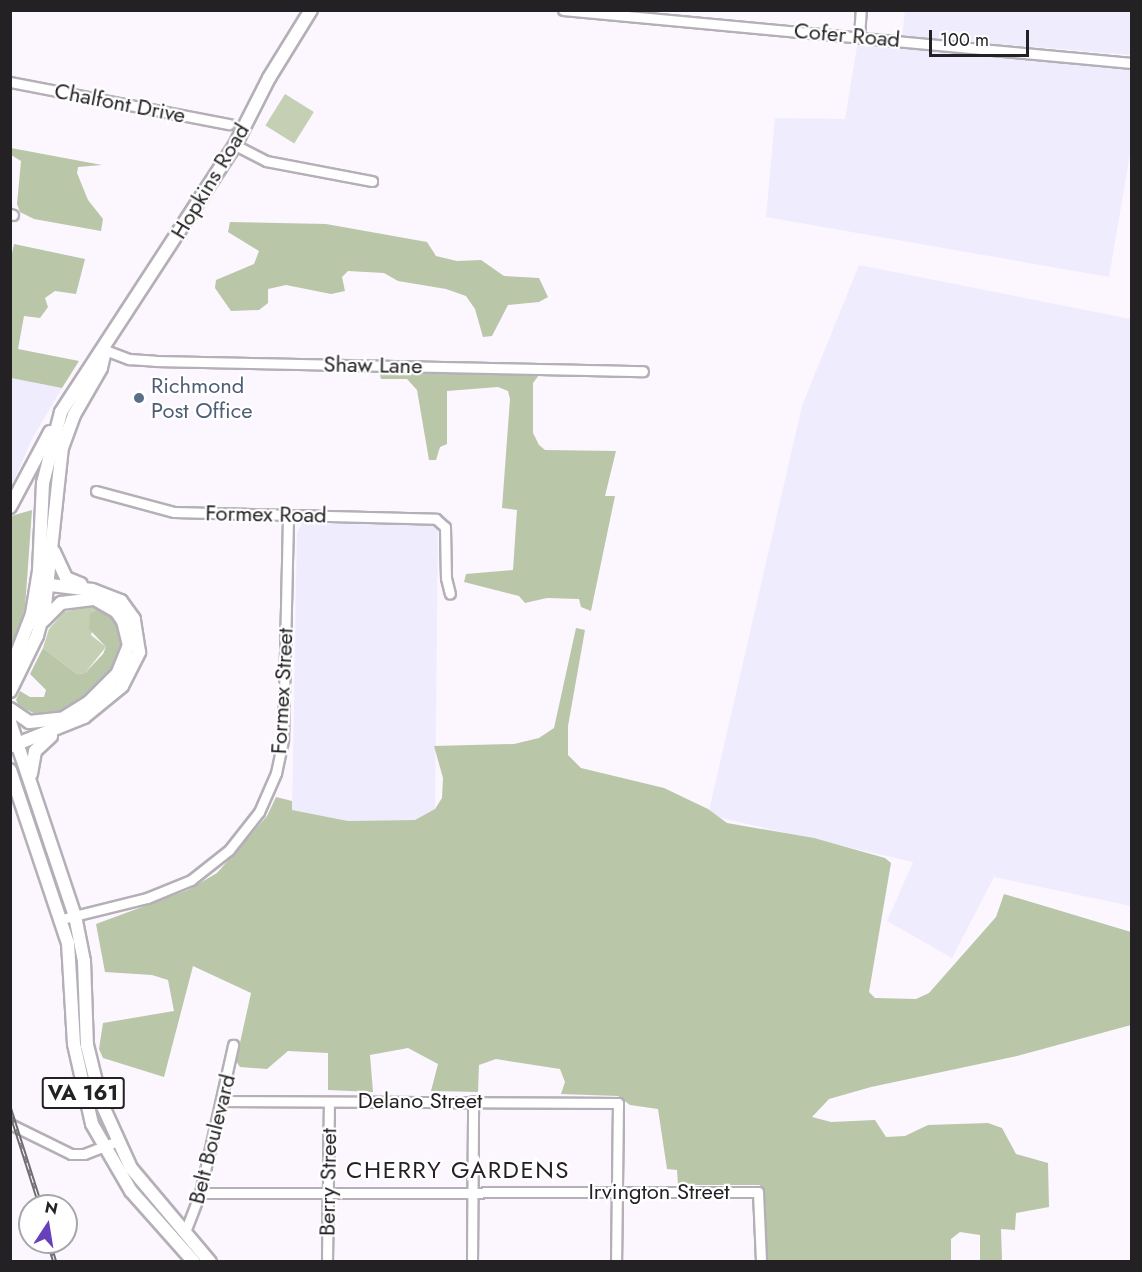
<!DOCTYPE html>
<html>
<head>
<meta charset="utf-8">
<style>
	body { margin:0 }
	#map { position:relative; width:1142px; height:1272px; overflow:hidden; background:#fcf6ff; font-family:Jost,sans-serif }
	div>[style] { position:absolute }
	.industrial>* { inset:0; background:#efecfe }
	.green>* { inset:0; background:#c4cfb3; transform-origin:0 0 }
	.forest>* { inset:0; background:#b9c6a8 }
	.roads { filter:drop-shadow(2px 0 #b5afb7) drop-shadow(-2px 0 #b5afb7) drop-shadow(0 2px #b5afb7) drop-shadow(0 -2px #b5afb7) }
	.minor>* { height:9px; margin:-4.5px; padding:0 4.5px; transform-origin:4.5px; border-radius:4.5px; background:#fff }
	.major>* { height:12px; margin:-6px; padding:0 6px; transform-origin:6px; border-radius:6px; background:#fff }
	.rail>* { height:4.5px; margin-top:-2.25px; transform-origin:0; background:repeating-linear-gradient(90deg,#fff 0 7px,#706d72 0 14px); box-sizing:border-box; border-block:2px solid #706d72 }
	.dots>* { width:16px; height:16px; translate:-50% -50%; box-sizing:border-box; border:3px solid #fff; border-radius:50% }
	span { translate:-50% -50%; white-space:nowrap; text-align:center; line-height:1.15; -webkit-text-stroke:4.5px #fff; paint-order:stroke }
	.shield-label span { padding:2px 4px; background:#fff; border:2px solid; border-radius:4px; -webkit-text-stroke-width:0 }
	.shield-label { font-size:21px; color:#232124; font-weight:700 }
	.street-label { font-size:22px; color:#232124 }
	.service-label { font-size:22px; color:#4e5e75 }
	.left { translate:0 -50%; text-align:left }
	.neighbourhood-label { font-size:24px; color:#232124; letter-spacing:1.5px }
	.frame { position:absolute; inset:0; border:12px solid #232124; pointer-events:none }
	.north { position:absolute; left:18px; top:1194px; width:60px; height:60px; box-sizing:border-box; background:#fff; border:2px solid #a7a6a7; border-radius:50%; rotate:12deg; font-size:16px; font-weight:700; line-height:24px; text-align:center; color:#232124 }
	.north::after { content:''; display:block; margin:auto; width:21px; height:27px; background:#6741ba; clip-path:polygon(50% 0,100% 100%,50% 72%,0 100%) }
	.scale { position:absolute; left:929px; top:30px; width:100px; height:27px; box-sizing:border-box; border:3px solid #232124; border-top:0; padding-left:8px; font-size:18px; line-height:21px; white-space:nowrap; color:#232124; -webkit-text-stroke:4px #fff; paint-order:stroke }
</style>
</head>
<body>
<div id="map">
	<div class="industrial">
		<div style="clip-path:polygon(905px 10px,1131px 11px,1131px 55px,902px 36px)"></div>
		<div style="clip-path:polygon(858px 40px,1131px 69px,1131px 148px,1109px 277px,766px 217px,775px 118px,845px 119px)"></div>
		<div style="clip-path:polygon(859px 265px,1131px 319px,1131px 906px,994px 877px,952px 958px,887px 921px,913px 862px,708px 815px,802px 406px)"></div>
		<div style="clip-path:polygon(11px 378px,62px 388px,32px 439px,11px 487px)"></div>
		<div style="clip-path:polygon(302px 523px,430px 525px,438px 530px,435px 809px,415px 820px,348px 821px,292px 810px,297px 533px)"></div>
	</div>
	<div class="green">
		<div style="left:285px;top:94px;width:34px;height:37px;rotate:32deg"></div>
		<div style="clip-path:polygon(91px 605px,101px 608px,91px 635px,106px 647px,85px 673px,77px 674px,43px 648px,49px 629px,64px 612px)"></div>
	</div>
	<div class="forest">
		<div style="clip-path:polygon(11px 148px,102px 165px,78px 167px,77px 173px,88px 200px,103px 219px,101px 231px,34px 219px,20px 212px,17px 204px,21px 161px,11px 155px)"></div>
		<div style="clip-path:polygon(230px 222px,326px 224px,427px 242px,436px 256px,457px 261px,481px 260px,504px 276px,539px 278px,548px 297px,539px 302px,508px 305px,492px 336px,483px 337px,475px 309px,466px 296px,446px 289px,398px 281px,384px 273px,348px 271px,342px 277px,345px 291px,331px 294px,286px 285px,268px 289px,268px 303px,259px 310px,231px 311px,215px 288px,216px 280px,254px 264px,259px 251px,228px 232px)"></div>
		<div style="clip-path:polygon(14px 244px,85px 259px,76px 294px,55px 291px,45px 298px,48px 307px,40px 318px,24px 316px,18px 349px,79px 361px,62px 388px,11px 378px,10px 263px)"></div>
		<div style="clip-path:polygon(379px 371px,539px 375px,533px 383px,533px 433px,539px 445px,545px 450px,616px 451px,605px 496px,615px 496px,591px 611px,581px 607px,579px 599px,547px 598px,525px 603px,519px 596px,464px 582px,466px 574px,513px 570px,517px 510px,502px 508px,510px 399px,508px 391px,498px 387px,447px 391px,447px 444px,440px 447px,436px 460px,429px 460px,417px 390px,407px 379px,381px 379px)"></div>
		<div style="clip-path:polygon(32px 510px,25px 608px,11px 651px,11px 516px)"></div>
		<div style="clip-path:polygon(101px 608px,115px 618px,120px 631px,123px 651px,116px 668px,92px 692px,59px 712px,44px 718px,19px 706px,16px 700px,20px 691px,30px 697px,44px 697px,46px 690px,30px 674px,43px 648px,77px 674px,85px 673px,103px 654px,106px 647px,89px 629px,90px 614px)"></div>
		<div style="clip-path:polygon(576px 628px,585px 630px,568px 726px,568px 755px,581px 768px,664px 788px,708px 809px,727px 823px,814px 838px,885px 858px,891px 863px,869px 992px,875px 998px,916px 999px,929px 993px,996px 917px,1004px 894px,1131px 932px,1131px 1025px,1017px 1056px,871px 1087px,829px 1099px,812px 1117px,831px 1122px,875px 1120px,886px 1137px,905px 1136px,928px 1125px,988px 1123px,1002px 1128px,1016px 1154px,1048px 1163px,1049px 1207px,1016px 1213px,1015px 1230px,1001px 1229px,1002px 1261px,980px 1261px,980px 1235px,960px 1232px,951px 1239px,951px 1261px,766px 1261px,760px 1185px,678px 1185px,677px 1170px,667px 1169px,658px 1109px,630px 1105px,618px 1096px,561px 1094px,565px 1082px,560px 1069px,496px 1059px,479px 1065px,478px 1092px,431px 1091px,438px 1064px,408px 1048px,370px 1055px,373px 1092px,328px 1090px,328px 1053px,288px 1051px,267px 1069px,240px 1067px,236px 1061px,251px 993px,193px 966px,164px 1077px,103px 1058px,99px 1049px,103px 1023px,174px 1011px,168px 980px,152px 975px,105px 972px,96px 924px,188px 890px,217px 873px,267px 816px,276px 797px,292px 801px,292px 810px,348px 821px,415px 820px,435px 809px,442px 798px,443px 778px,434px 746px,514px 744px,539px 738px,554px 728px)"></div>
	</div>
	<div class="roads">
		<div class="minor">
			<div style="left:563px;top:10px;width:571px;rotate:5.32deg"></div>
			<div style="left:859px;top:36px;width:26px;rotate:-86deg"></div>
			<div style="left:10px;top:82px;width:223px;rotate:10.9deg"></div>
			<div style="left:235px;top:145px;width:35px;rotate:27deg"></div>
			<div style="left:266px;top:161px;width:108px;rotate:10.7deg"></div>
			<div style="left:10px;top:214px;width:3px;rotate:18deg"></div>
			<div style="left:105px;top:350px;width:26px;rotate:21deg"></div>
			<div style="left:129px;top:359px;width:26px;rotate:4deg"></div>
			<div style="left:155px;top:361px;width:488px;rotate:1.2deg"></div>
			<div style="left:96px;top:491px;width:81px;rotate:15.1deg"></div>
			<div style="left:174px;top:512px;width:262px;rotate:1.5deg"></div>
			<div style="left:436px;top:519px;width:12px;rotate:42deg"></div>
			<div style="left:445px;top:527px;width:51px;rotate:88.9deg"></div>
			<div style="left:446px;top:578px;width:16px;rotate:76deg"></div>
			<div style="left:62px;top:919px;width:88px;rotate:-13.9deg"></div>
			<div style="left:147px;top:898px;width:48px;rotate:-22.2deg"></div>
			<div style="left:191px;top:880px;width:48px;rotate:-38.3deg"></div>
			<div style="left:229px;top:850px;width:48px;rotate:-51.7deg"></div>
			<div style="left:259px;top:812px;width:43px;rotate:-66.4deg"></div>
			<div style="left:276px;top:773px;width:35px;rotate:-78deg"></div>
			<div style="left:283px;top:739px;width:224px;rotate:-88.7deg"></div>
			<div style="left:223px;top:1101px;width:395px;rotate:0.3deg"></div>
			<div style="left:618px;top:1103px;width:159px;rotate:90.7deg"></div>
			<div style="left:10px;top:1124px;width:68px;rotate:26.2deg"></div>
			<div style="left:71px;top:1154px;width:13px"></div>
			<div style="left:84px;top:1154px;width:34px;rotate:-21deg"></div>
			<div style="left:200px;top:1193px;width:558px;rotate:-0.1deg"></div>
			<div style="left:758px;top:1192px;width:70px;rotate:87.5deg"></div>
			<div style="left:185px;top:1232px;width:42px;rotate:-69deg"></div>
			<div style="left:200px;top:1193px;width:152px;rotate:-77.4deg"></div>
			<div style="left:327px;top:1262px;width:160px;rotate:-89.3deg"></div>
			<div style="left:472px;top:1262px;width:161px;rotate:-89.6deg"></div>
		</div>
		<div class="major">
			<div style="left:10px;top:507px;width:85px;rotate:-61.9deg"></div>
			<div style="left:54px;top:552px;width:29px;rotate:65deg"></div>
			<div style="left:66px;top:578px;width:16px;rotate:22deg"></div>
			<div style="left:43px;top:621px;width:25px;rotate:-45deg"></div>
			<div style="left:61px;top:603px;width:34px;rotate:-7deg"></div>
			<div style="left:95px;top:599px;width:24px;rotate:30deg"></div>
			<div style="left:116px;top:611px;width:12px;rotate:55deg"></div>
			<div style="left:123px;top:621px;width:25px;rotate:76deg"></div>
			<div style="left:129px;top:645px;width:31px;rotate:112deg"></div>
			<div style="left:117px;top:674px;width:40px;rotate:135deg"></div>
			<div style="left:89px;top:702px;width:44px;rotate:148.1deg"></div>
			<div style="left:10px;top:671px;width:61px;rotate:-68.9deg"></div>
			<div style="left:32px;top:614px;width:44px;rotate:-80.8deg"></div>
			<div style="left:39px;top:571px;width:88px;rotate:-87.4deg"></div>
			<div style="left:43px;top:483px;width:73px;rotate:-75.8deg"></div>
			<div style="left:61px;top:412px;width:319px;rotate:-56.9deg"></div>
			<div style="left:235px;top:145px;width:75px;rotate:-63.1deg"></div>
			<div style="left:269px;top:78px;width:80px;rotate:-58.3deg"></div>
			<div style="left:10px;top:691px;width:61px;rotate:-63.9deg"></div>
			<div style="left:37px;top:636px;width:31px;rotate:-75deg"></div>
			<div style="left:45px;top:606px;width:159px;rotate:-83.9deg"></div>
			<div style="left:62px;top:448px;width:35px;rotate:-70deg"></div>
			<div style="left:74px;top:415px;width:54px;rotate:-60.1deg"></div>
			<div style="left:101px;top:368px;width:18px;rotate:-77deg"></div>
			<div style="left:10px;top:709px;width:23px;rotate:34deg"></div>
			<div style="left:29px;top:722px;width:31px;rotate:-6deg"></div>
			<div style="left:10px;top:722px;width:205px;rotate:71.5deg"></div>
			<div style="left:75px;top:916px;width:46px;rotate:78.7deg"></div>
			<div style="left:84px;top:961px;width:84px;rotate:88deg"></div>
			<div style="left:87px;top:1045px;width:59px;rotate:76.2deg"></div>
			<div style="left:101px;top:1102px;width:72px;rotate:65.6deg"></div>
			<div style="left:131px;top:1168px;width:123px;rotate:50deg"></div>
			<div style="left:12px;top:746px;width:78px;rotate:-21.9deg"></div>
			<div style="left:84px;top:717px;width:49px;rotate:-39.2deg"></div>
			<div style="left:122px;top:686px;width:38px;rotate:-63deg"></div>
			<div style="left:139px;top:652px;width:33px;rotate:-99deg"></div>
			<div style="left:134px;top:619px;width:22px;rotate:-126deg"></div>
			<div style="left:121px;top:601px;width:31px;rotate:-159deg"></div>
			<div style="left:92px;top:590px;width:50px;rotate:-173.2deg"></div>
			<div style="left:10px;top:770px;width:182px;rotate:71.5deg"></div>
			<div style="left:68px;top:943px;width:101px;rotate:86.6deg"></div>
			<div style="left:74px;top:1044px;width:82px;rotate:77.3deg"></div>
			<div style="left:92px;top:1124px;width:78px;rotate:59.8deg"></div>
			<div style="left:131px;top:1191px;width:95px;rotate:48.4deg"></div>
			<div style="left:31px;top:774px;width:23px;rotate:-80deg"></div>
			<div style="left:35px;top:751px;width:22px;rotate:-43deg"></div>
		</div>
	</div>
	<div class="rail">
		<div style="left:10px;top:1109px;width:102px;rotate:72.3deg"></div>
		<div style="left:49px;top:1242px;width:21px;rotate:73deg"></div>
	</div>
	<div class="dots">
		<div style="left:139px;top:398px;background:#5c6f8a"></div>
	</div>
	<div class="shield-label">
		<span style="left:83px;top:1093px">VA 161</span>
	</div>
	<div class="street-label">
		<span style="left:847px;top:35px;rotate:5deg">Cofer Road</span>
		<span style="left:120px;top:103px;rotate:11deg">Chalfont Drive</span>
		<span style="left:210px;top:181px;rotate:-59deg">Hopkins Road</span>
		<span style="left:373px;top:365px;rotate:1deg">Shaw Lane</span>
		<span style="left:266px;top:514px;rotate:1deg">Formex Road</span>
		<span style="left:282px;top:691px;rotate:-87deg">Formex Street</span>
		<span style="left:420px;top:1101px">Delano Street</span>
		<span style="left:212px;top:1139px;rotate:-76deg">Belt Boulevard</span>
		<span style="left:328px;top:1182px;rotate:-89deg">Berry Street</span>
		<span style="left:659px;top:1192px">Irvington Street</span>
	</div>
	<div class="service-label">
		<span class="left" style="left:151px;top:398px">Richmond<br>Post Office</span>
	</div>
	<div class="neighbourhood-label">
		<span style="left:458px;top:1170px">CHERRY GARDENS</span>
	</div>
	<div class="frame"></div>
	<div class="north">N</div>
	<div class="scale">100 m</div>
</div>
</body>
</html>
